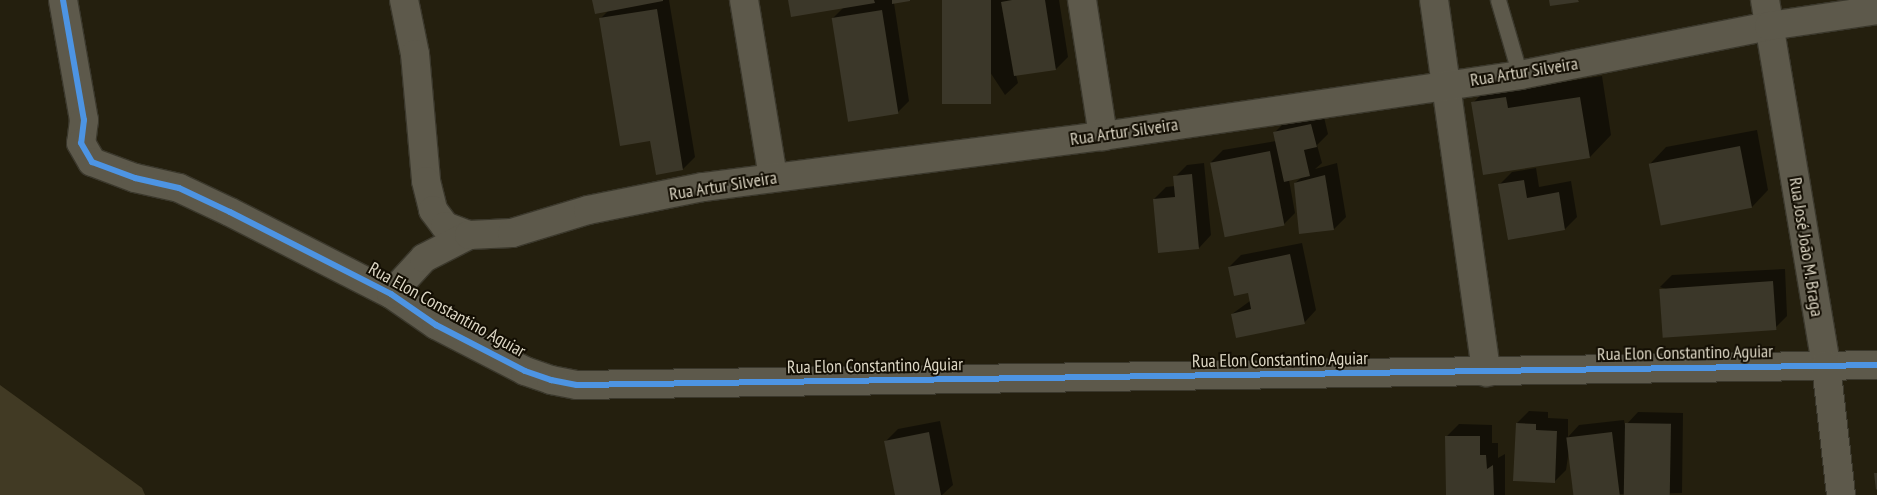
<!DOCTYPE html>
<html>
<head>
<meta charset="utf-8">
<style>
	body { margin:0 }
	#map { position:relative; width:1877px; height:495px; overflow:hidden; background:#241f0e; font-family:"PT Sans Narrow",sans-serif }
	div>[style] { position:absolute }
	.green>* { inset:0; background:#413a24 }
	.shadow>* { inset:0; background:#0007 }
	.building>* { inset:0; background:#3b3729; transform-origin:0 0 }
	.roads { filter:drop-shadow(1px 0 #3b382c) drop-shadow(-1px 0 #3b382c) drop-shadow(0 1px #3b382c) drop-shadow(0 -1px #3b382c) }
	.lane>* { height:15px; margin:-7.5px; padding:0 7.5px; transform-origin:7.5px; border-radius:7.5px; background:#5d594b }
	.street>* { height:28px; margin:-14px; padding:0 14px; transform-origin:14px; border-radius:14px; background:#5d594b }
	.cycleway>* { height:6px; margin:-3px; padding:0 3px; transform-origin:3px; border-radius:3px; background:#4d94e3 }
	span { translate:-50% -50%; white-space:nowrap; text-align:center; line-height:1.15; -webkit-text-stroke:4px #130e03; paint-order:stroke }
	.street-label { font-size:18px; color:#ddd7c5 }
</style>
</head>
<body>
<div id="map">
	<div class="green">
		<div style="clip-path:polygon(0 385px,142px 488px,145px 495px,0 495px)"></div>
	</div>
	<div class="shadow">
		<div style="clip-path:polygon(593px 0,669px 0,695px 157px,683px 169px,651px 139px,600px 19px,609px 10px)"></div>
		<div style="clip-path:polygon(789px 0,908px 0,894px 3px,909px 101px,897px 113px,833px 18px,844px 7px)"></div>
		<div style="clip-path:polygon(943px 0,1059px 0,1068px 57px,1056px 69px,1016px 75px,1018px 83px,1005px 95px)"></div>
		<div style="clip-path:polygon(1527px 76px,1529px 87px,1602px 76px,1611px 135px,1590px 157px,1473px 103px,1494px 81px)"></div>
		<div style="clip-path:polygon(1323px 113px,1328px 134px,1317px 145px,1322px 163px,1315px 169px,1337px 163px,1346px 217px,1334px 229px,1295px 183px,1302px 177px,1289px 180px,1295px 213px,1283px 225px,1211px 162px,1223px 150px,1276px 141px,1274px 133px,1286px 121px)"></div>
		<div style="clip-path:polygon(1757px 130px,1768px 190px,1752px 207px,1650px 164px,1666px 147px)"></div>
		<div style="clip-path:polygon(1204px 163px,1211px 235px,1199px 248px,1154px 199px,1166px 187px,1175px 186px,1175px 177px,1187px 165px)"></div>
		<div style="clip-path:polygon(1536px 168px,1539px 187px,1571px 181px,1577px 217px,1565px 229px,1500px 184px,1512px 172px)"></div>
		<div style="clip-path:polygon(1302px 243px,1316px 310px,1304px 323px,1232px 314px,1250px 301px,1249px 292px,1229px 267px,1241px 255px)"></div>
		<div style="clip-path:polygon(1785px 269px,1787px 316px,1775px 328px,1660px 287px,1672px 275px)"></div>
		<div style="clip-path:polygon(1529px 411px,1548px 412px,1548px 418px,1568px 419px,1568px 437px,1579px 425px,1624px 420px,1625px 426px,1638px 412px,1683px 413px,1682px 493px,1574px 495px,1569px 450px,1566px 470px,1554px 482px,1517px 423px)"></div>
		<div style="clip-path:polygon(940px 421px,953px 485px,942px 495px,896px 495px,886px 441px,898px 429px)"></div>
		<div style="clip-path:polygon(1459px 424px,1492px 425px,1492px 443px,1498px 443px,1498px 458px,1505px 454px,1505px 495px,1447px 495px,1446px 437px)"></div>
	</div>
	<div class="building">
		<div style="clip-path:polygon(592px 0,663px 0,663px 1px,595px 14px)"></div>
		<div style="clip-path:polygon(788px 0,874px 0,875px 3px,791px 17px)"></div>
		<div style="clip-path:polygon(892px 0,910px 0,910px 1px,892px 4px)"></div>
		<div style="left:942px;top:0;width:49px;height:104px"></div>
		<div style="clip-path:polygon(1012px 0,1045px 0,1056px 70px,1014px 76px,1001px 2px)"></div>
		<div style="clip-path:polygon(1549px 0,1578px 0,1579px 2px,1550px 6px)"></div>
		<div style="clip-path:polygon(657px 9px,683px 170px,656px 175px,650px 141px,620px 146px,599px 18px)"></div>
		<div style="left:882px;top:10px;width:105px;height:51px;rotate:81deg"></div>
		<div style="clip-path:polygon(1506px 97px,1508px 108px,1580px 97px,1590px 158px,1483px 175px,1471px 102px)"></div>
		<div style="clip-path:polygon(1311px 124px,1317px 147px,1304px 150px,1310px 176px,1284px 182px,1273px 132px)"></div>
		<div style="left:1740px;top:146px;width:63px;height:93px;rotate:79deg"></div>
		<div style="left:1270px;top:151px;width:76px;height:61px;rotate:79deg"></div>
		<div style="clip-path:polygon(1192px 174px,1199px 249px,1158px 253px,1153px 199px,1175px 197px,1173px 176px)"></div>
		<div style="clip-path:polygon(1325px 175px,1334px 230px,1299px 234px,1294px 183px)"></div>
		<div style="clip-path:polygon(1524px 180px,1527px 198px,1559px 192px,1565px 230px,1508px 240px,1498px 184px)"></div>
		<div style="clip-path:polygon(1290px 254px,1305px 324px,1236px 338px,1231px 314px,1251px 309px,1248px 293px,1234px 296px,1228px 267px)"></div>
		<div style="left:1773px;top:281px;width:49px;height:114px;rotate:86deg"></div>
		<div style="clip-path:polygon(1516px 423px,1536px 424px,1536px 430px,1557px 431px,1555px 483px,1513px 481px)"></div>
		<div style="left:1625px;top:423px;width:46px;height:72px;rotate:1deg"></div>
		<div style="clip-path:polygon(929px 432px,941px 495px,895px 495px,884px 441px)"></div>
		<div style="left:1612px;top:432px;width:64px;height:46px;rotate:83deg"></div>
		<div style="clip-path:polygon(1445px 436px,1480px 436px,1480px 455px,1486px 455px,1487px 469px,1493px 465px,1494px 495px,1446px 495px)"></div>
		<div style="clip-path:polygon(1874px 473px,1877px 473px,1877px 489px,1876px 490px)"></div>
	</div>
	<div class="roads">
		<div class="lane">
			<div style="left:1498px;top:0;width:78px;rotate:73.7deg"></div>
		</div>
		<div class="street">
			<div style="left:63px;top:0;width:122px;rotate:80.1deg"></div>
			<div style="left:84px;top:120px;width:23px;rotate:97deg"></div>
			<div style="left:81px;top:143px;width:22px;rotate:60deg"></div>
			<div style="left:92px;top:162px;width:46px;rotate:20.4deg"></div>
			<div style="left:135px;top:178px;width:45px;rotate:12.8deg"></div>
			<div style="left:179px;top:188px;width:56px;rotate:25.2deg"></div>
			<div style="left:230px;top:212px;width:181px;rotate:27deg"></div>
			<div style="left:391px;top:294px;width:55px;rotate:34.6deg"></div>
			<div style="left:436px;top:325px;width:100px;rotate:27.3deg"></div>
			<div style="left:525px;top:371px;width:28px;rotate:19deg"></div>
			<div style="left:551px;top:380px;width:26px;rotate:11deg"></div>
			<div style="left:577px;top:385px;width:1300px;rotate:-0.88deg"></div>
			<div style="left:404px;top:0;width:55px;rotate:78.5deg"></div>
			<div style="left:415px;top:54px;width:127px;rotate:85deg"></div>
			<div style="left:426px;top:181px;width:30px;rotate:76deg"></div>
			<div style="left:433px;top:210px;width:20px;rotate:53deg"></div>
			<div style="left:445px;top:226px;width:26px;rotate:21deg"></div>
			<div style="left:744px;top:0;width:180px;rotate:80.7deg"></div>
			<div style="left:1082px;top:0;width:138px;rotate:81.2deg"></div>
			<div style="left:1434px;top:0;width:376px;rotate:82deg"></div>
			<div style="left:1765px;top:0;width:370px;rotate:80.5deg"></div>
			<div style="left:1826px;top:365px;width:131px;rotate:83.4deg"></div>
			<div style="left:391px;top:294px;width:49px;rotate:-47.5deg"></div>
			<div style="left:424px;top:258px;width:51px;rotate:-27.1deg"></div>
			<div style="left:469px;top:235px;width:43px;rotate:-2.7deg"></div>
			<div style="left:512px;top:233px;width:79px;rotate:-16.8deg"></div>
			<div style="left:588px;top:210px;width:117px;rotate:-11.3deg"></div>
			<div style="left:703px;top:187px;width:403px;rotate:-7.3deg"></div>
			<div style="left:1103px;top:136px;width:421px;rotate:-8.3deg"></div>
			<div style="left:1520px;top:75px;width:254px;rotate:-11.1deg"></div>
			<div style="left:1769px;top:26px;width:109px;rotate:-8.4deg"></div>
		</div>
	</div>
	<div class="cycleway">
		<div style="left:63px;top:0;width:122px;rotate:80.1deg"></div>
		<div style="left:84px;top:120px;width:23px;rotate:97deg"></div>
		<div style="left:81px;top:143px;width:22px;rotate:60deg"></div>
		<div style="left:92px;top:162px;width:46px;rotate:20.4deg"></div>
		<div style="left:135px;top:178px;width:45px;rotate:12.8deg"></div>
		<div style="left:179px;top:188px;width:56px;rotate:25.2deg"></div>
		<div style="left:230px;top:212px;width:181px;rotate:27deg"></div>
		<div style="left:391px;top:294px;width:55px;rotate:34.6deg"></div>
		<div style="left:436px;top:325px;width:100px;rotate:27.3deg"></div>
		<div style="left:525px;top:371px;width:28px;rotate:19deg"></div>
		<div style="left:551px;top:380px;width:26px;rotate:11deg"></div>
		<div style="left:577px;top:385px;width:1300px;rotate:-0.88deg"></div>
	</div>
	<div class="street-label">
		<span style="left:1524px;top:72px;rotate:-9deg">Rua Artur Silveira</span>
		<span style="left:1124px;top:132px;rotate:-8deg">Rua Artur Silveira</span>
		<span style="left:723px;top:186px;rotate:-9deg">Rua Artur Silveira</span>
		<span style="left:1806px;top:247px;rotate:81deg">Rua José João M. Braga</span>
		<span style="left:447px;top:310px;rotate:29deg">Rua Elon Constantino Aguiar</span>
		<span style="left:1685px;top:353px;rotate:-1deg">Rua Elon Constantino Aguiar</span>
		<span style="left:1280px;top:360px;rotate:-1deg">Rua Elon Constantino Aguiar</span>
		<span style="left:875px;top:366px;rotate:-1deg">Rua Elon Constantino Aguiar</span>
	</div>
</div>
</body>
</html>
